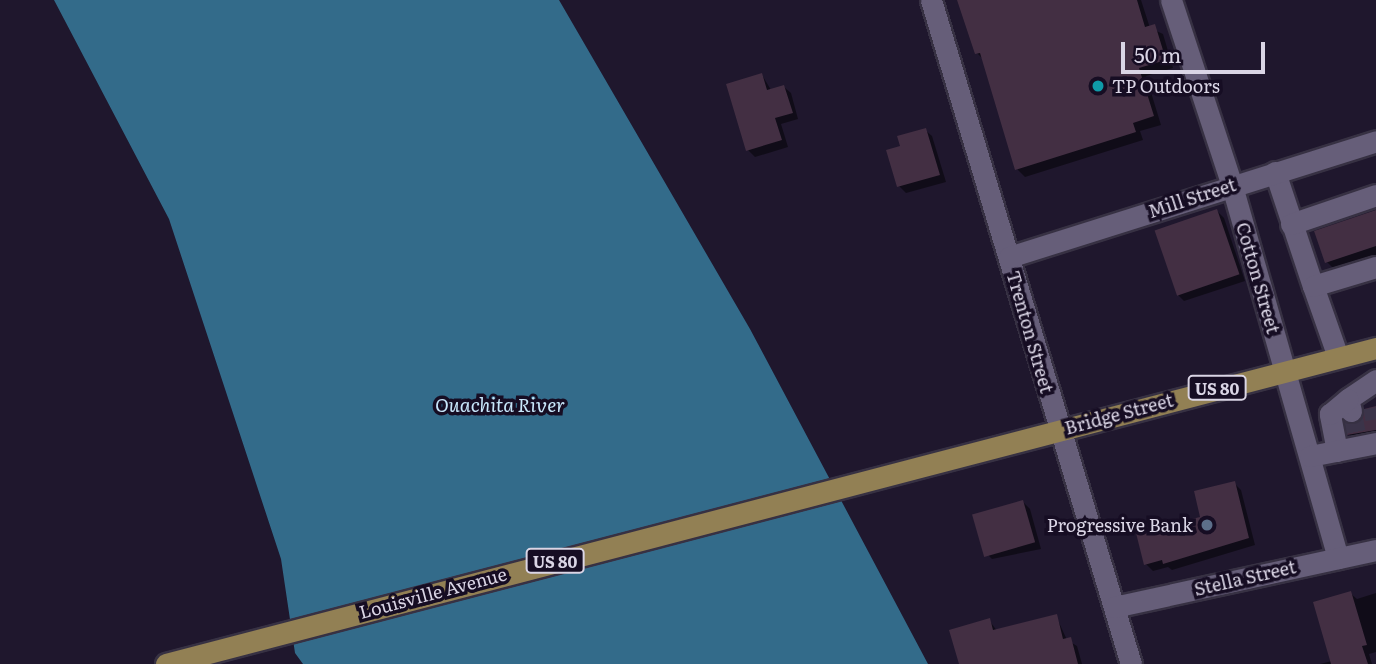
<!DOCTYPE html>
<html>
<head>
<meta charset="utf-8">
<style>
	body { margin:0 }
	#map { position:relative; width:1376px; height:664px; overflow:hidden; background:#1f172d; font-family:Literata,serif }
	div>[style] { position:absolute }
	.water>* { inset:0; background:#336b8a }
	.shadow>* { inset:0; background:#0007 }
	.building>* { inset:0; background:#432f43; transform-origin:0 0 }
	.minor-tunnel>* { height:21px; margin-top:-10.5px; transform-origin:0; background:repeating-linear-gradient(90deg,#3b3449 0 21px,transparent 0 31px) }
	.roads { filter:drop-shadow(2px 0 #373143) drop-shadow(-2px 0 #373143) drop-shadow(0 2px #373143) drop-shadow(0 -2px #373143) }
	.minor>* { height:21px; margin:-10.5px; padding:0 10.5px; transform-origin:10.5px; border-radius:10.5px; background:#665e79 }
	.major>* { height:21px; margin:-10.5px; padding:0 10.5px; transform-origin:10.5px; border-radius:10.5px; background:#928054 }
	.dots>* { width:19px; height:19px; translate:-50% -50%; box-sizing:border-box; border:4px solid #160d23; border-radius:50% }
	span { translate:-50% -50%; white-space:nowrap; text-align:center; line-height:1.15; -webkit-text-stroke:7px #160d23; paint-order:stroke }
	.shield-label span { padding:2px 5px; background:#160d23; border:2px solid; border-radius:5px; -webkit-text-stroke-width:0 }
	.shield-label { font-size:16px; color:#dad5e5; font-weight:700 }
	.poi-label { font-size:18px; color:#dad5e5 }
	.left { translate:0 -50%; text-align:left }
	.right { translate:-100% -50%; text-align:right }
	.street-label { font-size:18px; color:#dad5e5 }
	.water-label { font-size:19px; color:#c7e6fa; font-style:italic }
	.scale { position:absolute; left:1121px; top:42px; width:144px; height:32px; box-sizing:border-box; border:4px solid #dad5e5; border-top:0; padding-left:9px; font-size:21px; line-height:24px; white-space:nowrap; color:#dad5e5; -webkit-text-stroke:5px #160d23; paint-order:stroke }
</style>
</head>
<body>
<div id="map">
	<div class="water">
		<div style="clip-path:polygon(54px 0,559px 0,750px 329px,928px 664px,303px 664px,295px 653px,281px 559px,169px 219px)"></div>
	</div>
	<div class="shadow">
		<div style="clip-path:polygon(960px 0,1141px 0,1150px 28px,1163px 34px,1173px 68px,1146px 76px,1161px 125px,1140px 131px,1143px 140px,1025px 177px,1017px 169px,984px 60px,977px 53px)"></div>
		<div style="clip-path:polygon(762px 75px,771px 90px,784px 87px,791px 93px,798px 119px,781px 124px,788px 147px,755px 157px,748px 150px)"></div>
		<div style="clip-path:polygon(925px 130px,932px 136px,946px 182px,906px 193px,899px 186px,902px 147px)"></div>
		<div style="clip-path:polygon(1217px 211px,1224px 218px,1245px 281px,1184px 301px,1177px 294px)"></div>
		<div style="clip-path:polygon(1376px 211px,1376px 255px,1334px 269px,1327px 262px)"></div>
		<div style="clip-path:polygon(1376px 408px,1376px 439px,1356px 441px,1349px 434px)"></div>
		<div style="clip-path:polygon(1234px 483px,1241px 490px,1255px 545px,1172px 570px,1168px 567px,1153px 571px,1146px 564px,1202px 518px)"></div>
		<div style="clip-path:polygon(1023px 502px,1030px 509px,1041px 549px,992px 559px,985px 552px)"></div>
		<div style="clip-path:polygon(1350px 593px,1357px 599px,1376px 593px,1376px 652px,1369px 654px,1372px 664px,1320px 664px,1332px 661px)"></div>
		<div style="clip-path:polygon(1056px 616px,1067px 640px,1077px 646px,1082px 664px,961px 664px,989px 620px,997px 631px)"></div>
	</div>
	<div class="building">
		<div style="clip-path:polygon(957px 0,1137px 0,1145px 27px,1155px 24px,1166px 60px,1139px 68px,1154px 116px,1133px 123px,1136px 132px,1015px 170px,980px 53px,975px 54px)"></div>
		<div style="clip-path:polygon(762px 73px,767px 90px,784px 85px,793px 113px,775px 118px,782px 140px,746px 151px,726px 84px)"></div>
		<div style="clip-path:polygon(926px 128px,940px 175px,897px 187px,886px 150px,900px 146px,897px 136px)"></div>
		<div style="left:1217px;top:209px;width:69px;height:66px;rotate:71deg"></div>
		<div style="clip-path:polygon(1376px 210px,1376px 246px,1325px 263px,1314px 231px)"></div>
		<div style="clip-path:polygon(1376px 406px,1376px 430px,1347px 435px,1345px 422px,1355px 423px,1364px 409px)"></div>
		<div style="clip-path:polygon(1235px 481px,1249px 538px,1163px 564px,1162px 560px,1144px 565px,1136px 533px,1200px 517px,1194px 491px)"></div>
		<div style="left:1023px;top:500px;width:44px;height:53px;rotate:74deg"></div>
		<div style="clip-path:polygon(1351px 591px,1367px 645px,1362px 646px,1368px 664px,1331px 664px,1313px 602px)"></div>
		<div style="clip-path:polygon(1057px 614px,1063px 639px,1071px 637px,1078px 664px,959px 664px,949px 630px,990px 618px,993px 630px)"></div>
	</div>
	<div class="minor-tunnel">
		<div style="left:1374px;top:407px;width:12px;rotate:81deg"></div>
		<div style="left:1351px;top:411px;width:25px;rotate:79deg"></div>
	</div>
	<div class="roads">
		<div class="minor">
			<div style="left:931px;top:0;width:693px;rotate:73.24deg"></div>
			<div style="left:1171px;top:0;width:196px;rotate:71.8deg"></div>
			<div style="left:1232px;top:186px;width:387px;rotate:74.1deg"></div>
			<div style="left:1275px;top:172px;width:120px;rotate:71.6deg"></div>
			<div style="left:1291px;top:224px;width:90px;rotate:-18.8deg"></div>
			<div style="left:1009px;top:257px;width:385px;rotate:-17.5deg"></div>
			<div style="left:1338px;top:357px;width:75px;rotate:-109.4deg"></div>
			<div style="left:1313px;top:286px;width:66px;rotate:-16.8deg"></div>
			<div style="left:1351px;top:411px;width:12px;rotate:-104deg"></div>
			<div style="left:1348px;top:399px;width:34px;rotate:-34deg"></div>
			<div style="left:1337px;top:451px;width:38px;rotate:-101deg"></div>
			<div style="left:1330px;top:414px;width:23px;rotate:-40deg"></div>
			<div style="left:1310px;top:456px;width:67px;rotate:-11.1deg"></div>
			<div style="left:1114px;top:607px;width:268px;rotate:-12.3deg"></div>
		</div>
		<div class="major">
			<div style="left:166px;top:664px;width:1251px;rotate:-14.64deg"></div>
		</div>
	</div>
	<div class="dots">
		<div style="left:1098px;top:86px;background:#0f9aa8"></div>
		<div style="left:1207px;top:525px;background:#5c6f8a"></div>
	</div>
	<div class="shield-label">
		<span style="left:1217px;top:388px">US 80</span>
		<span style="left:555px;top:561px">US 80</span>
	</div>
	<div class="poi-label">
		<span class="left" style="left:1112px;top:86px">TP Outdoors</span>
		<span class="right" style="left:1193px;top:525px">Progressive Bank</span>
	</div>
	<div class="street-label">
		<span style="left:1192px;top:198px;rotate:-18deg">Mill Street</span>
		<span style="left:1258px;top:278px;rotate:74deg">Cotton Street</span>
		<span style="left:1030px;top:332px;rotate:74deg">Trenton Street</span>
		<span style="left:1119px;top:414px;rotate:-15deg">Bridge Street</span>
		<span style="left:1245px;top:578px;rotate:-13deg">Stella Street</span>
		<span style="left:433px;top:593px;rotate:-15deg">Louisville Avenue</span>
	</div>
	<div class="water-label">
		<span style="left:500px;top:405px">Ouachita River</span>
	</div>
	<div class="scale">50 m</div>
</div>
</body>
</html>
